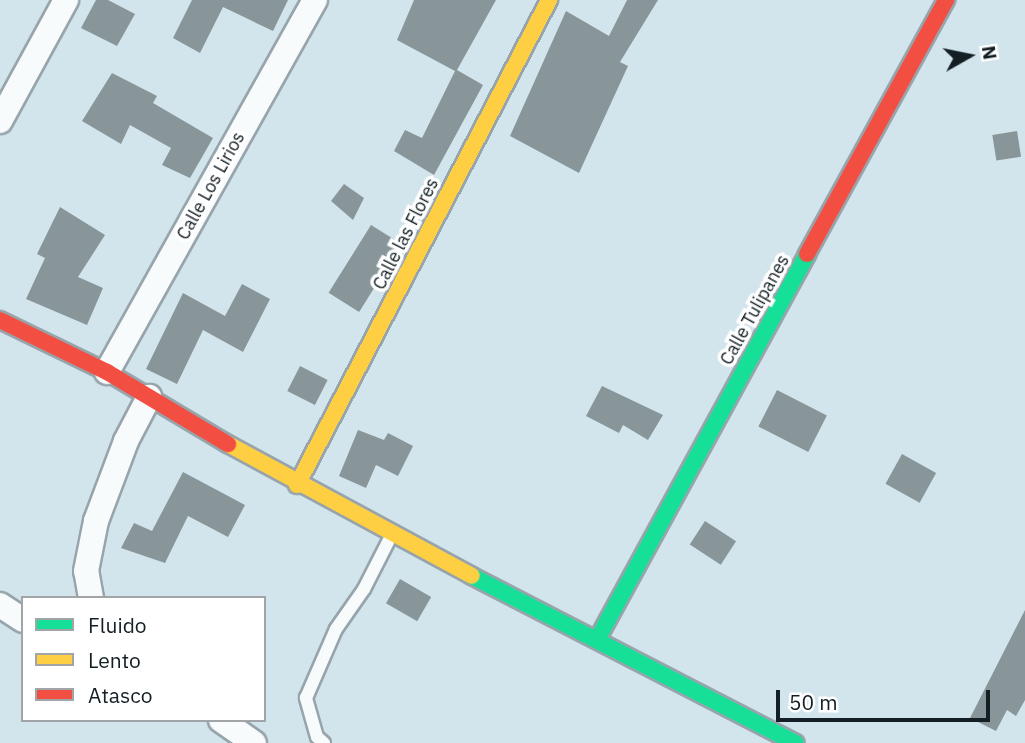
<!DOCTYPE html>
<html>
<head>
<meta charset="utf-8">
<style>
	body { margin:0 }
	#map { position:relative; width:1025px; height:743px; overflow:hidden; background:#d2e4ec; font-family:"IBM Plex Sans",sans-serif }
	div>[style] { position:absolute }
	.building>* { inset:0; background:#88969a; transform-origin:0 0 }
	.roads { filter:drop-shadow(2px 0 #97a4ab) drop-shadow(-2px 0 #97a4ab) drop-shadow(0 2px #97a4ab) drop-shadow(0 -2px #97a4ab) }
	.lane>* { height:12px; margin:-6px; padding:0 6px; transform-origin:6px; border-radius:6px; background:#f8fbfc }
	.street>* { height:24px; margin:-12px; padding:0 12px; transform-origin:12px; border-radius:12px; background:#f8fbfc }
	.fast>* { height:16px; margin:-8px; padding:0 8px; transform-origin:8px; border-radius:8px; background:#16e098 }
	.slow>* { height:16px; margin:-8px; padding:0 8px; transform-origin:8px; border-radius:8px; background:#ffcf43 }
	.jam>* { height:16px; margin:-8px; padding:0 8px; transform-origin:8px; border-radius:8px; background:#f24e42 }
	span { translate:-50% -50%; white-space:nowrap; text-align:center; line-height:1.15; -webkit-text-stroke:7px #fff; paint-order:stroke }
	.street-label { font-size:18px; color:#131f24 }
	.legend { position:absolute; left:21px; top:596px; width:245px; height:126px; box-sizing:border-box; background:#fff; border:2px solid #a1a5a7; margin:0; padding:9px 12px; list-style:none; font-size:21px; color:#131f24 }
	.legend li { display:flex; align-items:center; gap:14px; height:35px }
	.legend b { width:35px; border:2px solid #a1a5a7 }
	.north { position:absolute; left:934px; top:21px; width:70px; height:70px; -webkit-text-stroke:5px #fff; paint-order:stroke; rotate:81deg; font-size:19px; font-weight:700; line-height:28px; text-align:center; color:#131f24 }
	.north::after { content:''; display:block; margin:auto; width:24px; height:32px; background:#131f24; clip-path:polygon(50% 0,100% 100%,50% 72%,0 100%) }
	.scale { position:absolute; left:776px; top:690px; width:214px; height:32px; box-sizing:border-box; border:4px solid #131f24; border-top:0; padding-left:9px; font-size:21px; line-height:24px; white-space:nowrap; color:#131f24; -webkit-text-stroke:5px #fff; paint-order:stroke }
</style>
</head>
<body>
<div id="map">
	<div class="building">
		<div style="clip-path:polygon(96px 0,108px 0,135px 14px,117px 46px,81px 28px)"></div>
		<div style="clip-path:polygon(192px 0,288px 0,273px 31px,223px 7px,200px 53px,173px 38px)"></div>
		<div style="clip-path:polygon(414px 0,496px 0,457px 70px,483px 85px,434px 175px,394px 151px,405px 130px,422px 138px,455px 71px,397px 40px)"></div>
		<div style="clip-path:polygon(627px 0,658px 0,620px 62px,628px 66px,579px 173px,510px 136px,566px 11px,609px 36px)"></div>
		<div style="clip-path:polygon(112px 73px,157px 96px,153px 103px,213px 138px,190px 178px,162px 165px,171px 148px,130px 125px,121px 144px,82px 121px)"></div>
		<div style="left:1017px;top:131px;width:26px;height:25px;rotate:81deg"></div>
		<div style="clip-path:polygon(344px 184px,364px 198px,353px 220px,331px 201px)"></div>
		<div style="clip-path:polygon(60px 207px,105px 235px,78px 277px,103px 288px,87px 325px,26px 299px,45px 258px,37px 254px)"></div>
		<div style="left:371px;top:225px;width:36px;height:80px;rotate:32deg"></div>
		<div style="clip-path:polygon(242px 284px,270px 299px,243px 352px,203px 330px,177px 384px,146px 369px,183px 293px,225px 316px)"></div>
		<div style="left:300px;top:366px;width:31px;height:28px;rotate:27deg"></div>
		<div style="clip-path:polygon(602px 386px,663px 415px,648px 440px,623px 425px,619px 433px,586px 416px)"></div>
		<div style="left:777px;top:390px;width:56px;height:41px;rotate:27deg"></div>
		<div style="clip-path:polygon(358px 430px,384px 440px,388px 433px,413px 446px,398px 476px,376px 465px,366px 488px,339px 476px)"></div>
		<div style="left:902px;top:454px;width:39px;height:34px;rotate:29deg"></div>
		<div style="clip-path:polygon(183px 472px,245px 505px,228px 537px,188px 516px,165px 563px,121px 548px,134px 523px,152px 531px)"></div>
		<div style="left:705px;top:521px;width:37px;height:28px;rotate:33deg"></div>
		<div style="left:400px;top:579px;width:36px;height:28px;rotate:30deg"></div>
		<div style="clip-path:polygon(1025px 610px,1025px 700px,1016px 716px,1007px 710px,996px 731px,970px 718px)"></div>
	</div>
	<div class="roads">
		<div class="lane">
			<div style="left:324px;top:743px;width:9px;rotate:-139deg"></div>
			<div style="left:317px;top:737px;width:41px;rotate:-105.8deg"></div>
			<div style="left:306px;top:698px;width:75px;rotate:-66.5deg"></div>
			<div style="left:336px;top:629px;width:49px;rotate:-55deg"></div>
			<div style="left:364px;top:589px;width:59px;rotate:-63deg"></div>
		</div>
		<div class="street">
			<div style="left:0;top:121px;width:138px;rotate:-61.4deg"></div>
			<div style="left:107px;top:372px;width:426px;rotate:-60.8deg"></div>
			<div style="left:91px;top:598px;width:27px;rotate:-100deg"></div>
			<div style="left:86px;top:571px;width:51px;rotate:-78.7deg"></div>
			<div style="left:96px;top:521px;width:85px;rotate:-69.4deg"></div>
			<div style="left:126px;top:441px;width:50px;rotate:-62.4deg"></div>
			<div style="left:0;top:605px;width:27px;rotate:33deg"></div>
			<div style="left:221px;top:720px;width:40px;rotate:34.9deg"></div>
		</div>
		<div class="fast">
			<div style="left:472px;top:576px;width:364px;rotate:27.3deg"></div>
			<div style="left:598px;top:638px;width:437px;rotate:-61.4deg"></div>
		</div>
		<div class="slow">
			<div style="left:228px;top:444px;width:277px;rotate:28.4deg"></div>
			<div style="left:297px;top:485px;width:547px;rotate:-62.54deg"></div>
		</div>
		<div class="jam">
			<div style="left:807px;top:254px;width:290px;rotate:-61.3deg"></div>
			<div style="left:0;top:320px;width:119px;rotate:25.9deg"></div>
			<div style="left:107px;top:372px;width:141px;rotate:30.8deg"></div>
		</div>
	</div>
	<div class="street-label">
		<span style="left:211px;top:186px;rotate:-61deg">Calle Los Lirios</span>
		<span style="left:406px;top:234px;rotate:-63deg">Calle las Flores</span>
		<span style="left:755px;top:310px;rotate:-61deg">Calle Tulipanes</span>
	</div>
	<ul class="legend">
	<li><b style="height:9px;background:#16e098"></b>Fluido</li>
	<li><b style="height:9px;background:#ffcf43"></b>Lento</li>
	<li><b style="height:9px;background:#f24e42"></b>Atasco</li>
	</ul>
	<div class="north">N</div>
	<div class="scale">50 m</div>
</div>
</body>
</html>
